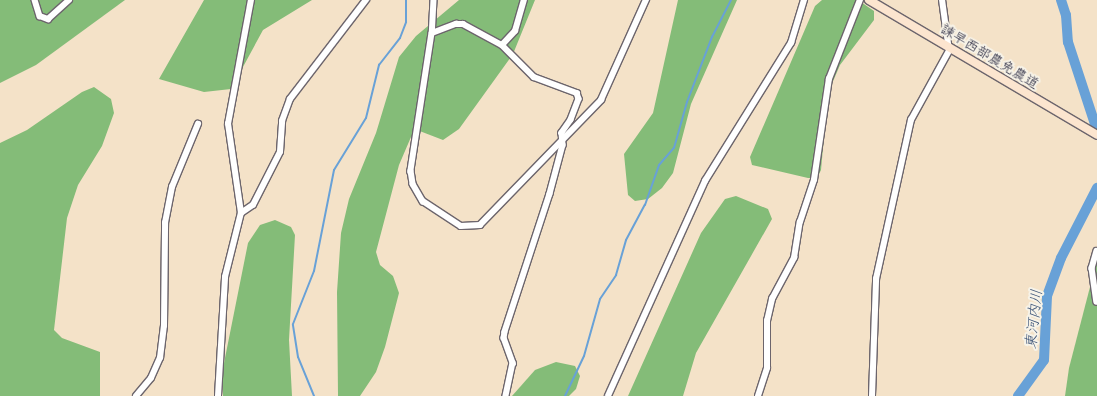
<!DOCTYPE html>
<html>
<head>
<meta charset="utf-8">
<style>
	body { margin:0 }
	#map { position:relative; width:1097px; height:396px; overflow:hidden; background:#f4e2c8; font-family:Mali,"Klee One",sans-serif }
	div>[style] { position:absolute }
	.forest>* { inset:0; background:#84bc78 }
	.stream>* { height:2px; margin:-1px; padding:0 1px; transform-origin:1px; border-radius:1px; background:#68a1d7 }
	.river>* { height:10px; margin:-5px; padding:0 5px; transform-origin:5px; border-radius:5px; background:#68a1d7 }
	.roads { filter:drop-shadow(1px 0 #6c656c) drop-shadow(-1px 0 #6c656c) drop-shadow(0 1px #6c656c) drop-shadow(0 -1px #6c656c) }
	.street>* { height:5.5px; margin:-2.75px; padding:0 2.75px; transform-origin:2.75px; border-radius:2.75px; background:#fff }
	.secondary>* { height:8px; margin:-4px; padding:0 4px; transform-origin:4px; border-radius:4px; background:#fce5cf }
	span { translate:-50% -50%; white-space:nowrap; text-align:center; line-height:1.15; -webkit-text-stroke:4px #f7f3e8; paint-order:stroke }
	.street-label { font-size:14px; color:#22223b }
	.water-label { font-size:15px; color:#3e5579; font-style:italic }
</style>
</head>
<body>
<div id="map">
	<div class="forest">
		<div style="clip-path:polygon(0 0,125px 0,36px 65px,0 83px)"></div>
		<div style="clip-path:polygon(204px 0,312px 0,263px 30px,231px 89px,204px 92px,159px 79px)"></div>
		<div style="clip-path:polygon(459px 0,535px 0,513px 54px,459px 129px,443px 140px,417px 130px,411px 137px,399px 165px,376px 252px,380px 265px,393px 276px,399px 293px,385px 347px,376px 372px,360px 396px,338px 396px,337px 292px,341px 233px,349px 199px,376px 133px,399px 57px,416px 36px)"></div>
		<div style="clip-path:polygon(678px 0,737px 0,691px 104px,673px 173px,662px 188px,648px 199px,635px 201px,628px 195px,624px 154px,653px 113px)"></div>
		<div style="clip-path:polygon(822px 0,858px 0,874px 11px,874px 20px,840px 65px,828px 93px,821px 170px,817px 178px,808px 178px,752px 165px,750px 157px,800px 41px,815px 6px)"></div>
		<div style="clip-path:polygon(94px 87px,111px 99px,114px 113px,102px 146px,78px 185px,67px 218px,54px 330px,62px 338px,100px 352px,100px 396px,0 396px,0 143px,27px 130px,82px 92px)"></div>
		<div style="clip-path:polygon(736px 196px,768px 209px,772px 219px,696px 353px,683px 396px,628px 396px,701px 233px,725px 199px)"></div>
		<div style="clip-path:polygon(275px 220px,291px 227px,295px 235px,289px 340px,292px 396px,223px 396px,223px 368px,248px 243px,260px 225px)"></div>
		<div style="clip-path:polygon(1097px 260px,1097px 396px,1065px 396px,1069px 368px)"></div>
		<div style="clip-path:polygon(556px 362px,575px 366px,580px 376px,576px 389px,569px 396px,512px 396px,535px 370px)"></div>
	</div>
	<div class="stream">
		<div style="left:314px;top:396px;width:42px;rotate:-112.3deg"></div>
		<div style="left:298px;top:357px;width:33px;rotate:-99deg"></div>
		<div style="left:293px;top:324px;width:57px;rotate:-68.4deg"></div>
		<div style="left:314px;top:271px;width:103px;rotate:-78.8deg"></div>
		<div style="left:334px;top:170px;width:61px;rotate:-58.4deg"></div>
		<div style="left:366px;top:118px;width:55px;rotate:-76.2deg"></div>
		<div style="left:379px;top:65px;width:34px;rotate:-52deg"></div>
		<div style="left:400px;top:38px;width:17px;rotate:-69deg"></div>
		<div style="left:406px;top:22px;width:22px;rotate:-90deg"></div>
		<div style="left:565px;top:396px;width:44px;rotate:-64.6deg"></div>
		<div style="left:584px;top:356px;width:59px;rotate:-74.3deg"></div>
		<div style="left:600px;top:299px;width:29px;rotate:-56deg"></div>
		<div style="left:616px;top:275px;width:36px;rotate:-74deg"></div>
		<div style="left:626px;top:240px;width:40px;rotate:-62deg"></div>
		<div style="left:645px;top:205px;width:42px;rotate:-70.7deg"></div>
		<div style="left:659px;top:165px;width:23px;rotate:-49deg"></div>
		<div style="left:674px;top:148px;width:48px;rotate:-74.2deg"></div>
		<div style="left:687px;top:102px;width:70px;rotate:-69deg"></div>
		<div style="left:712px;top:37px;width:42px;rotate:-62.8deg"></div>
	</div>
	<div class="river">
		<div style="left:1061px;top:0;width:16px;rotate:72deg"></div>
		<div style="left:1066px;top:15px;width:27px;rotate:86deg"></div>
		<div style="left:1068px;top:42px;width:93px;rotate:71.8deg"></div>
		<div style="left:1018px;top:396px;width:44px;rotate:-54.2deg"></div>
		<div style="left:1044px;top:360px;width:64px;rotate:-87.3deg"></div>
		<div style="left:1047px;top:296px;width:40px;rotate:-69.8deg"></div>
		<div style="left:1061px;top:258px;width:79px;rotate:-62.8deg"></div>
	</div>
	<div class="roads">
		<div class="street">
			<div style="left:35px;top:0;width:17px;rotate:73deg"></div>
			<div style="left:40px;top:16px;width:9px;rotate:21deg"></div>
			<div style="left:48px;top:19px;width:28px;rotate:-42deg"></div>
			<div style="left:434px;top:0;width:33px;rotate:93deg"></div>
			<div style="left:432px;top:33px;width:26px;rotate:-21deg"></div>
			<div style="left:456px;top:24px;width:7px"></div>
			<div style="left:463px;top:24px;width:44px;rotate:28.3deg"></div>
			<div style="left:502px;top:45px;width:45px;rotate:45deg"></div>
			<div style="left:534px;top:77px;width:46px;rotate:20.4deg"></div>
			<div style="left:577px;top:93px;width:6px;rotate:72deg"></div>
			<div style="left:579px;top:99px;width:22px;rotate:111deg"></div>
			<div style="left:571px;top:120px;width:16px;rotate:125deg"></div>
			<div style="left:562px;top:133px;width:12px;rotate:85deg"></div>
			<div style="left:563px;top:145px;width:51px;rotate:104.9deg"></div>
			<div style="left:550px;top:194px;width:145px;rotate:108.1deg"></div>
			<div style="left:505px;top:332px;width:6px;rotate:99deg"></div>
			<div style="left:504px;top:338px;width:27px;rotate:70deg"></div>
			<div style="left:513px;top:363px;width:34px;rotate:102deg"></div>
			<div style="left:432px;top:33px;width:140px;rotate:98.7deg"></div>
			<div style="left:411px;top:171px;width:13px;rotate:81deg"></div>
			<div style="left:413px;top:184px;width:20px;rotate:60deg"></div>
			<div style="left:423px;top:201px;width:45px;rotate:33.3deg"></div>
			<div style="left:461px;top:226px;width:19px;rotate:-3deg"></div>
			<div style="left:480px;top:225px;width:174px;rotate:-45.9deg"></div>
			<div style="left:601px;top:100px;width:110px;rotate:-65.8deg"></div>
			<div style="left:502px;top:45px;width:19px;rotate:-47deg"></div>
			<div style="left:515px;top:31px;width:32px;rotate:-74deg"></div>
			<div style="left:241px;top:213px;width:14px;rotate:-34deg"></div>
			<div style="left:253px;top:205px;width:59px;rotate:-63deg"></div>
			<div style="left:280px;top:152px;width:31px;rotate:-86deg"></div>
			<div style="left:282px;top:121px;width:23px;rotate:-70deg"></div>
			<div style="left:290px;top:99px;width:125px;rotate:-52.5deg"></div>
			<div style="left:1097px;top:251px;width:18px;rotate:106deg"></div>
			<div style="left:1092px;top:268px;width:34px;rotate:82deg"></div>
			<div style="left:136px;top:396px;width:23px;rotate:-50deg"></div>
			<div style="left:151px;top:378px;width:22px;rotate:-66deg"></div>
			<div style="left:160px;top:358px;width:32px;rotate:-83deg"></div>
			<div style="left:164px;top:326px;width:103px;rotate:-89.4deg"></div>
			<div style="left:165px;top:223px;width:37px;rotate:-79deg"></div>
			<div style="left:172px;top:187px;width:68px;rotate:-67.6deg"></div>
			<div style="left:218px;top:396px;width:119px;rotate:-86.6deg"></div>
			<div style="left:225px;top:277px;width:66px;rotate:-76deg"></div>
			<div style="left:241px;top:213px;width:90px;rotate:-98.3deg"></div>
			<div style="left:228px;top:124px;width:126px;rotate:-79.5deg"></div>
			<div style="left:608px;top:396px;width:236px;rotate:-65.7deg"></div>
			<div style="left:705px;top:181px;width:163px;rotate:-58.1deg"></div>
			<div style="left:791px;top:43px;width:45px;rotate:-73.2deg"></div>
			<div style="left:758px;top:396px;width:29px;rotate:-72deg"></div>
			<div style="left:767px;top:368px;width:47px;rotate:-90deg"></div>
			<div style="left:767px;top:321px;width:23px;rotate:-77deg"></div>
			<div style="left:772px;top:299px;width:47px;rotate:-61.8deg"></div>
			<div style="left:794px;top:258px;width:36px;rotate:-81deg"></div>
			<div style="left:800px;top:222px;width:44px;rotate:-71.6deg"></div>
			<div style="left:814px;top:180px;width:102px;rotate:-81.6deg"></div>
			<div style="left:829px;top:79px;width:85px;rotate:-68.6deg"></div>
			<div style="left:872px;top:396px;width:117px;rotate:-88deg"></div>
			<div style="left:876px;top:279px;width:163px;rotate:-77.6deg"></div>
			<div style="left:911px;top:120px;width:79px;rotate:-61.2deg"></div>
			<div style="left:949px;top:51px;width:51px;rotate:-97.8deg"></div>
		</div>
		<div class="secondary">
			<div style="left:869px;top:0;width:265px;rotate:30.6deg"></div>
		</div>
	</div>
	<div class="street-label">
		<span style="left:990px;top:56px;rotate:31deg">諫早西部農免農道</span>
	</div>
	<div class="water-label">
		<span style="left:1033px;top:319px;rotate:-84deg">東河内川</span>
	</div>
</div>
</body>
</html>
